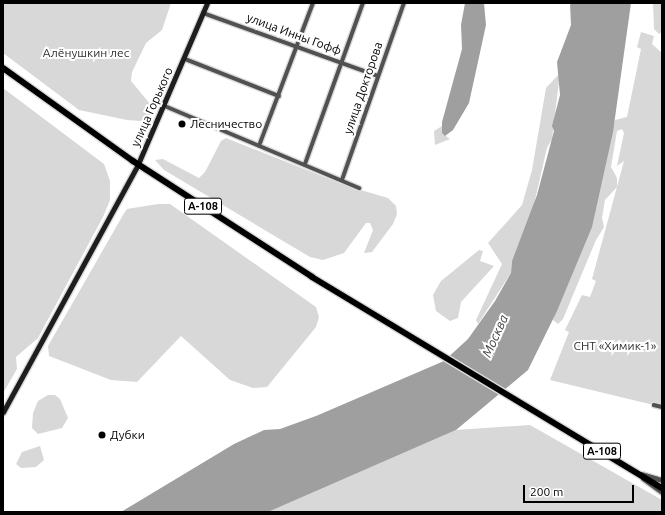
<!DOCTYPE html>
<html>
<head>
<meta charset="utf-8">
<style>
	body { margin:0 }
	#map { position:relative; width:665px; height:515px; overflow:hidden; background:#fff; font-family:Ubuntu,sans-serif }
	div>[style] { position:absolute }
	.green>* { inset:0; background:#d8d8d8 }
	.water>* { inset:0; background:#9f9f9f }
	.roads { filter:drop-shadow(1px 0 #dbdbdb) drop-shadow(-1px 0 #dbdbdb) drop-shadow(0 1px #dbdbdb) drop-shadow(0 -1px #dbdbdb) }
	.minor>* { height:3.5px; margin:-1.75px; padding:0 1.75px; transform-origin:1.75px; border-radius:1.75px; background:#515151 }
	.tertiary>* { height:4.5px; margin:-2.25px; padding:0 2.25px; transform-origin:2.25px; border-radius:2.25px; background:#515151 }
	.secondary>* { height:5px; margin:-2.5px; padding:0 2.5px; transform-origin:2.5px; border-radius:2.5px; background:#1e1e1e }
	.trunk>* { height:6px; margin:-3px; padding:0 3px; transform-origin:3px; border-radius:3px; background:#000 }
	.dots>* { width:11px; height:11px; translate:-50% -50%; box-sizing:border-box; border:2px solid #fff; border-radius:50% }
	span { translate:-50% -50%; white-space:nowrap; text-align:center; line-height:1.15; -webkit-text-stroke:4px #fff; paint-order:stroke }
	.shield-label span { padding:1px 3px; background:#fff; border:1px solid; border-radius:3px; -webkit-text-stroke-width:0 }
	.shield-label { font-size:11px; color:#000; font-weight:700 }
	.street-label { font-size:12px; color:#000 }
	.park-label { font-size:12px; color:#2f2f2f }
	.poi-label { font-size:12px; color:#000 }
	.left { translate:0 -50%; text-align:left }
	.water-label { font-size:13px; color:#404040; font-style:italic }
	.frame { position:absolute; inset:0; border:4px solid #000; pointer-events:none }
	.scale { position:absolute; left:523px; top:485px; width:111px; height:18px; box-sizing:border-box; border:2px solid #000; border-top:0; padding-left:5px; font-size:12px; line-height:14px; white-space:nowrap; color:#000; -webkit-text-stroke:3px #fff; paint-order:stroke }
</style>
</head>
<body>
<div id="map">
	<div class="green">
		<div style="clip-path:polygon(3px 3px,171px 3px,162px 30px,146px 43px,132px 72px,131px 81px,151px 105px,150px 115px,141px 121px,127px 120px,79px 110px,3px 53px)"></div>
		<div style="clip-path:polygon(653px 3px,662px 3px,662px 32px,659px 34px,654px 29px)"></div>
		<div style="clip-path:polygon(641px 32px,654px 36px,652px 44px,662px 53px,662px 407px,550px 380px,569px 332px,565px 330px,582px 295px,590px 297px,596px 281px,592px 279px,624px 161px,617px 166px,624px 133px,622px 129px,617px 131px,611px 167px,617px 178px,617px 187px,605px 200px,602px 218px,604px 227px,596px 240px,563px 319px,558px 324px,553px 320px,615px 120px,627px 117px,641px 49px,637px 47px)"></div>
		<div style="clip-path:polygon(560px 73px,552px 139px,547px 148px,531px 217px,512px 261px,511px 273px,478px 324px,476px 320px,502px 264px,488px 243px,522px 205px,532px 170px,546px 88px)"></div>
		<div style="clip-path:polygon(3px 88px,104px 164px,110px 181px,110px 200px,103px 217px,38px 338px,16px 357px,17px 369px,3px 393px)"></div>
		<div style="clip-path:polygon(442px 126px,442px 133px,450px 139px,435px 145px,434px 131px)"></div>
		<div style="clip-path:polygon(226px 138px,347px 186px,388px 198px,396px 206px,397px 214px,393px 224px,372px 252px,364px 253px,373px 230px,370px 223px,366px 223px,344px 253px,323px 260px,310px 257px,164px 170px,155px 160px,163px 159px,199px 178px,205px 172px,221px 141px)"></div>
		<div style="clip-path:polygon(158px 204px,170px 204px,316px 307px,319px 317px,316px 327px,267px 387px,253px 388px,230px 380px,181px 336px,137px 382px,111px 380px,49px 356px,48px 346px,123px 215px,127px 209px)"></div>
		<div style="clip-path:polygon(479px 250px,483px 251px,480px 261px,494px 266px,461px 302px,458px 318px,450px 321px,436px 311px,433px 295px,441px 281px)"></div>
		<div style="clip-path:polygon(48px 395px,55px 395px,60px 399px,68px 418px,62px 428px,38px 434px,32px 428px,33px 413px,38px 401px)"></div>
		<div style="clip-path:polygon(530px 425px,662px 500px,662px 512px,268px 512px,456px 430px)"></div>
		<div style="clip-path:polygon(40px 446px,44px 460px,36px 467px,21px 468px,16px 464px,22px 452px)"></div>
	</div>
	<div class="water">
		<div style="clip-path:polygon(465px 3px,484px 3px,486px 25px,469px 103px,453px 130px,445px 136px,442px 133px,442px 122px,462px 49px,461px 25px)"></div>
		<div style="clip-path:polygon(570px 3px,631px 3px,613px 132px,592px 227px,557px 311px,528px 370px,456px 430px,268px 512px,121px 512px,234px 444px,264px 430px,280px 429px,316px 416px,444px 361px,468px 339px,495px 301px,511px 273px,512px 261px,537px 195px,554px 131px,552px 126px,560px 95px,557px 62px,571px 25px)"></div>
	</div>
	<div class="roads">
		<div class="minor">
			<div style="left:203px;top:13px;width:186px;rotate:19.8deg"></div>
			<div style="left:185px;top:59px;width:101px;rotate:21.5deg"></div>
			<div style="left:165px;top:106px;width:211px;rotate:22.9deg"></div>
			<div style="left:259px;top:146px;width:153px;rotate:-69.3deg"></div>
			<div style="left:305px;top:164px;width:171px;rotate:-70.2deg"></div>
			<div style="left:342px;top:180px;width:188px;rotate:-70.7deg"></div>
			<div style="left:654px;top:405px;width:8px;rotate:14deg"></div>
		</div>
		<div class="tertiary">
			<div style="left:641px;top:474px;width:22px;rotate:16deg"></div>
			<div style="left:643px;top:478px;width:24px;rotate:36deg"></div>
		</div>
		<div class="secondary">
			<div style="left:3px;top:412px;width:282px;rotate:-61.4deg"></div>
			<div style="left:138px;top:164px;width:175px;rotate:-66.8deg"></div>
		</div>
		<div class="trunk">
			<div style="left:3px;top:68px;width:160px;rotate:35.6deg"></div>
			<div style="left:133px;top:161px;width:213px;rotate:32.9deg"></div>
			<div style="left:312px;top:277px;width:409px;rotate:31.1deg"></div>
		</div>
	</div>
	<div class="dots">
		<div style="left:182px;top:124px;background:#000"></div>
		<div style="left:102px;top:435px;background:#000"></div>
	</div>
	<div class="shield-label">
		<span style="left:203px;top:206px">А-108</span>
		<span style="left:602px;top:451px">А-108</span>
	</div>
	<div class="street-label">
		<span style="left:294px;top:34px;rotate:20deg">улица Инны Гофф</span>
		<span style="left:363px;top:88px;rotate:-71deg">улица Докторова</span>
		<span style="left:152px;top:107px;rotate:-66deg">улица Горького</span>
	</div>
	<div class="park-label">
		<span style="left:86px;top:53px">Алёнушкин лес</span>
		<span style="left:615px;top:346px">СНТ «Химик-1»</span>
	</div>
	<div class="poi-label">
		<span class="left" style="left:190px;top:124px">Лесничество</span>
		<span class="left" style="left:110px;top:435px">Дубки</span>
	</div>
	<div class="water-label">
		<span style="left:495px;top:336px;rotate:-66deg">Москва</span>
	</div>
	<div class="frame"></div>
	<div class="scale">200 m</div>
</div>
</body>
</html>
